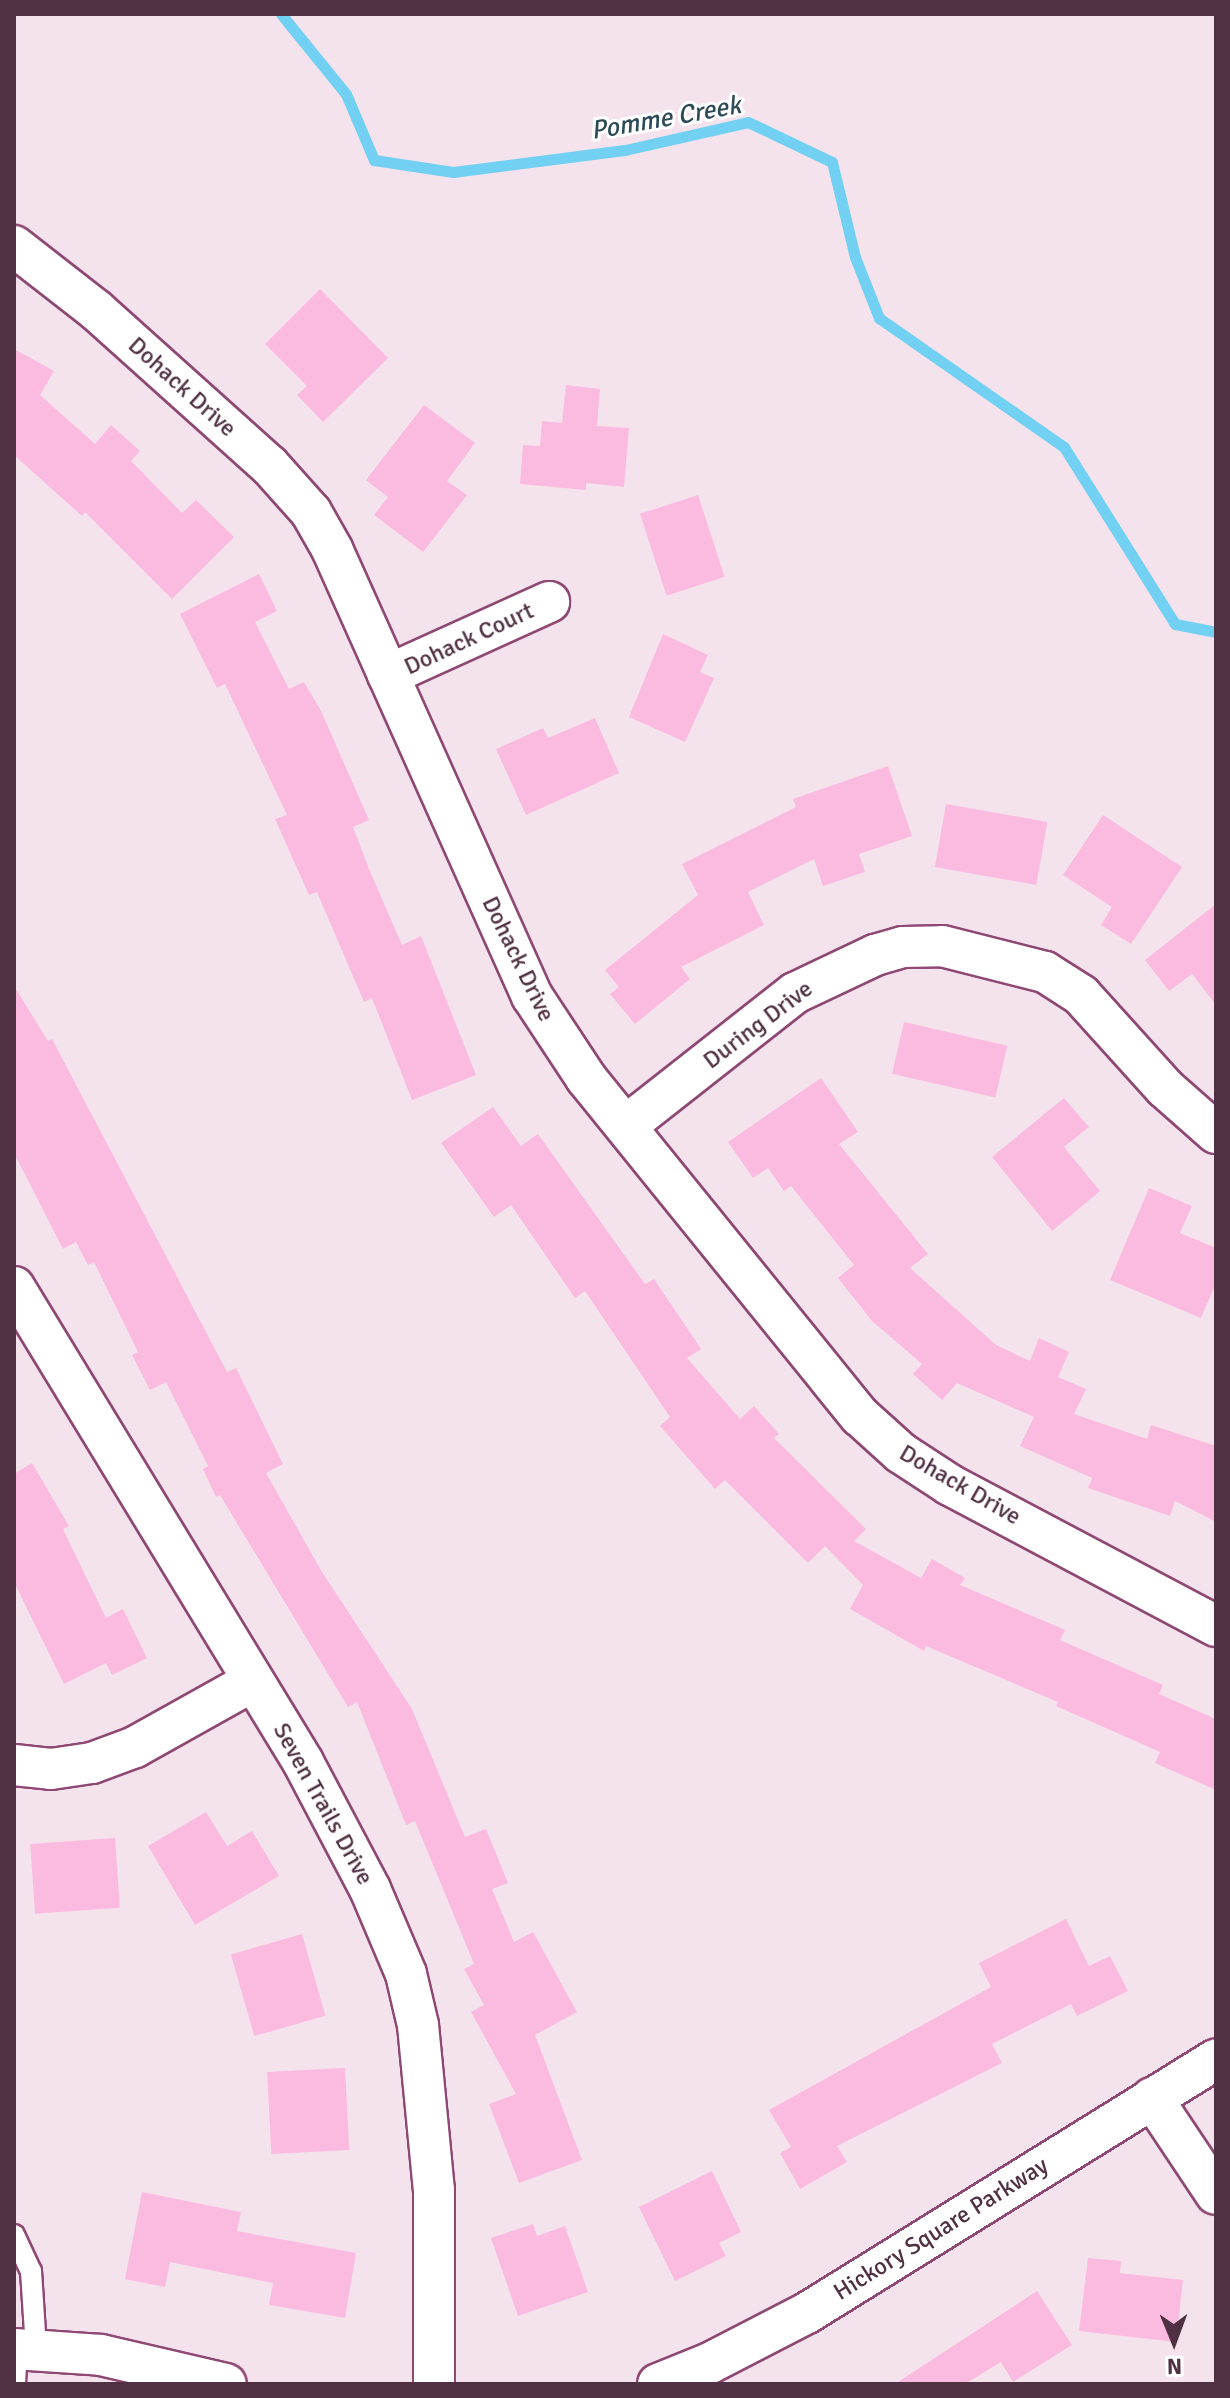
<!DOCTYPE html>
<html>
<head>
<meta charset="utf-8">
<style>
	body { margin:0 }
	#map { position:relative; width:1230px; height:2398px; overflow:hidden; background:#f4e3ec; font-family:Signika,sans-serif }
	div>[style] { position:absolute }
	.stream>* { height:11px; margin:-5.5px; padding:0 5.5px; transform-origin:5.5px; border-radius:5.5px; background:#72d1f2 }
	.building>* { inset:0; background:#fbbbe0; transform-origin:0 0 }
	.roads { filter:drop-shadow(2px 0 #8e4873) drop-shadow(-2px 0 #8e4873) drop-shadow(0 2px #8e4873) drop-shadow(0 -2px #8e4873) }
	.lane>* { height:20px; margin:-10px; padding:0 10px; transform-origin:10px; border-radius:10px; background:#fff }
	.street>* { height:40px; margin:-20px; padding:0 20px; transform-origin:20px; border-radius:20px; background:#fff }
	span { translate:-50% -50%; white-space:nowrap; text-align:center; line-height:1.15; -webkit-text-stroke:6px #fff; paint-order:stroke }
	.street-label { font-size:24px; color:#503043 }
	.water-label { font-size:26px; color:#2d4b56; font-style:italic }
	.frame { position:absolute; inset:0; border:16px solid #503043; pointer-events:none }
	.north { position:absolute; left:1134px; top:2302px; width:80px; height:80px; -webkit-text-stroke:6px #fff; paint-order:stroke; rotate:179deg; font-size:22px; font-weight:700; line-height:32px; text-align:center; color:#503043 }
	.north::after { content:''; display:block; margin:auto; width:28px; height:36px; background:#503043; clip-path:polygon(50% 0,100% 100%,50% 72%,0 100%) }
</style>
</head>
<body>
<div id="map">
	<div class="stream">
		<div style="left:281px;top:14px;width:103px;rotate:50.9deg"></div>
		<div style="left:346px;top:94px;width:72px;rotate:67deg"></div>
		<div style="left:374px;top:160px;width:80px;rotate:8.6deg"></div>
		<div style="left:453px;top:172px;width:173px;rotate:-7.3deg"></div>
		<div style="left:625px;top:150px;width:126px;rotate:-12.8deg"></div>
		<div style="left:748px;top:122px;width:93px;rotate:25.5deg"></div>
		<div style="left:832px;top:162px;width:98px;rotate:76.4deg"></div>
		<div style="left:855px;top:257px;width:66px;rotate:68.5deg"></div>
		<div style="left:879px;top:318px;width:226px;rotate:34.9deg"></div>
		<div style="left:1064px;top:447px;width:209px;rotate:57.9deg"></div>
		<div style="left:1175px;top:624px;width:42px;rotate:11deg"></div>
	</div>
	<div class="building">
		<div style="clip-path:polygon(320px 289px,388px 358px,323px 422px,297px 395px,307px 386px,265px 344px)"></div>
		<div style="clip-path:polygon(14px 349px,54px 371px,40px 395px,95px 444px,111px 425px,140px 451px,131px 461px,182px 513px,196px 500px,234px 537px,172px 599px,85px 512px,82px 516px,14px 455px)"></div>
		<div style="clip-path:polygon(566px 385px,600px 389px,597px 426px,629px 428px,624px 487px,586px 483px,586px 490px,520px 484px,523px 445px,540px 446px,542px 421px,562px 423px)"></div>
		<div style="clip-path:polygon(424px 405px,475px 443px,447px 481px,467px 495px,423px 552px,374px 515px,388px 497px,366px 480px)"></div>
		<div style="left:698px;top:495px;width:86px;height:61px;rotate:72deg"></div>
		<div style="clip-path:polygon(259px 574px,277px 611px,255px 622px,289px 689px,304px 682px,321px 711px,369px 820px,353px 827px,369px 869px,402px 945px,421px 936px,476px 1075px,412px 1100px,372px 998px,364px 1002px,317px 892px,309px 895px,275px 819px,287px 815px,225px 684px,217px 688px,180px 614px)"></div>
		<div style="clip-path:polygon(663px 634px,708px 655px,700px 672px,714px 678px,685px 742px,629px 717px)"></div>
		<div style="clip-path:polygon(595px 718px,619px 773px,526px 815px,496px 749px,543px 728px,548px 738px)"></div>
		<div style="clip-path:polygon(888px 766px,912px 836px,859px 854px,865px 872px,823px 886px,814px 859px,748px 892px,764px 925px,681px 967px,690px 979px,635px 1024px,610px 994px,619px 987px,605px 970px,698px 895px,682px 864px,796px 807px,793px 799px)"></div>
		<div style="left:946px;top:804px;width:103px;height:64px;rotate:10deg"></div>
		<div style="clip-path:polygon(1103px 815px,1182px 867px,1131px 944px,1101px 925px,1112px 907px,1063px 875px)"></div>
		<div style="clip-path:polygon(1216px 904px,1216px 1005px,1192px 974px,1169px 991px,1145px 960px)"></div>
		<div style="clip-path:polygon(14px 986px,48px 1041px,52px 1039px,227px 1372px,236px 1368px,283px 1464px,266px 1473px,322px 1572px,412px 1709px,465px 1837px,486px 1829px,508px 1883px,492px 1889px,514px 1942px,533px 1932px,577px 2012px,535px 2035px,582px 2160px,519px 2183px,489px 2104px,516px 2094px,471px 2012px,484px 2005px,464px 1969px,474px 1964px,415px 1821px,406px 1825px,357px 1702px,348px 1707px,220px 1495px,216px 1497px,203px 1469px,208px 1466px,166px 1382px,150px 1390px,132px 1355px,138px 1352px,94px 1262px,88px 1265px,76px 1242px,63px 1249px,14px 1153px)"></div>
		<div style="left:904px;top:1022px;width:106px;height:53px;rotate:13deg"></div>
		<div style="clip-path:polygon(821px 1078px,858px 1132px,839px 1144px,928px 1254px,910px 1268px,996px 1345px,1030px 1361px,1039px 1338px,1069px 1352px,1058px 1377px,1086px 1389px,1074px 1414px,1147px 1439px,1151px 1425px,1216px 1446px,1216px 1522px,1175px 1501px,1170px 1516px,1088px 1488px,1092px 1478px,1020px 1446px,1034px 1417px,957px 1383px,942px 1400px,913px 1374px,922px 1364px,872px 1321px,838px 1278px,854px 1265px,791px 1186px,784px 1191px,768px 1168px,753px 1178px,728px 1142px)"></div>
		<div style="clip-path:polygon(1064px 1098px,1089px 1127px,1064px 1147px,1100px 1191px,1052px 1231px,992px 1157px)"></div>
		<div style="clip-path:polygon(493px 1107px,521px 1146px,538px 1134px,645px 1284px,654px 1279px,701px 1349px,687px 1358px,740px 1419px,754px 1406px,779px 1434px,774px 1438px,866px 1529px,854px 1541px,921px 1578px,932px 1559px,965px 1578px,960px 1585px,1065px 1630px,1060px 1640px,1163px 1685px,1159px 1694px,1216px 1719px,1216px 1790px,1155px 1763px,1160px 1752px,1056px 1706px,1058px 1702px,926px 1646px,924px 1651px,850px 1609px,863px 1585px,825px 1546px,808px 1563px,725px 1480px,715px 1489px,660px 1426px,670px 1417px,585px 1291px,575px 1298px,511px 1205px,494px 1217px,441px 1143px)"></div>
		<div style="clip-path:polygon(1149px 1188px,1192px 1206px,1180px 1233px,1216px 1248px,1216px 1283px,1201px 1318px,1110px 1280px)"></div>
		<div style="clip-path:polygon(32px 1463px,69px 1526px,63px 1529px,106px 1618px,123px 1609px,147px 1658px,112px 1675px,106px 1663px,64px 1684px,14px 1582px,14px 1474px)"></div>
		<div style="clip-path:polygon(206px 1812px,227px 1846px,252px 1831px,279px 1876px,195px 1925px,148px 1846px)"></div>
		<div style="left:115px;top:1838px;width:70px;height:85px;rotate:86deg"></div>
		<div style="clip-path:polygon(1066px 1919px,1089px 1966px,1110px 1956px,1128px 1991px,1077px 2016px,1071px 2004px,992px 2044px,1002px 2063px,837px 2146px,847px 2162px,800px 2189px,780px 2153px,791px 2147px,769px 2110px,991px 1987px,979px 1963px)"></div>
		<div style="left:302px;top:1934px;width:85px;height:74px;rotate:74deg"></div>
		<div style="left:345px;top:2068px;width:82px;height:78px;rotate:87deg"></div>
		<div style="clip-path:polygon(712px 2171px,741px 2232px,719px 2243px,726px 2256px,675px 2281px,639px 2207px)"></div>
		<div style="clip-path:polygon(142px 2192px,241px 2212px,237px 2231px,356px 2253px,345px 2318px,269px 2305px,273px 2283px,170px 2262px,165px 2287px,125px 2279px)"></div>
		<div style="clip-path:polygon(533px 2224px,537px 2236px,565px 2226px,588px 2292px,518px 2316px,491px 2238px)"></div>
		<div style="clip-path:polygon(1088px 2258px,1121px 2261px,1120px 2273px,1183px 2280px,1176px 2342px,1079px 2331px)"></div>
		<div style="clip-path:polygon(1037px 2291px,1072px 2345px,1013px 2382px,1001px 2362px,965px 2384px,895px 2384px)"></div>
	</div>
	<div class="roads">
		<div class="lane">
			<div style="left:14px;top:2235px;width:40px;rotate:65deg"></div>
			<div style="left:31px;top:2271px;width:78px;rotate:86.3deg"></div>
			<div style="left:15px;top:2384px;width:35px;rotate:-87deg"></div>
		</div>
		<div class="street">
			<div style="left:14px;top:246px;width:104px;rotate:38deg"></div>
			<div style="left:96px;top:310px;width:232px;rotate:41.9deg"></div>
			<div style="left:269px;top:465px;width:63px;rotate:48.2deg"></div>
			<div style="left:311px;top:512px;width:43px;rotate:60.4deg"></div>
			<div style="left:332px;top:549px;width:490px;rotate:65.9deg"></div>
			<div style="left:532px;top:996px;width:98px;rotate:56.6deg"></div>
			<div style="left:586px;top:1078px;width:435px;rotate:51deg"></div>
			<div style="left:860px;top:1416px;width:55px;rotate:42.1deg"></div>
			<div style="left:901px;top:1453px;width:59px;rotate:33.1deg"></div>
			<div style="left:950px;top:1485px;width:301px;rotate:27.9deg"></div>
			<div style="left:388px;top:675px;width:177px;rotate:-24.4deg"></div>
			<div style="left:627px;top:1125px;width:214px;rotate:-38.2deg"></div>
			<div style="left:795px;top:993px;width:89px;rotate:-25.4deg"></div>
			<div style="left:875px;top:955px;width:29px;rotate:-16deg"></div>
			<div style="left:903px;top:947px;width:39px;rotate:-1deg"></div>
			<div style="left:942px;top:946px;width:106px;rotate:14.2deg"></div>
			<div style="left:1045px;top:972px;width:43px;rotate:32.6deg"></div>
			<div style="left:1081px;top:995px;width:125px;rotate:47.9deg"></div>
			<div style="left:1165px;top:1088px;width:68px;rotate:41.4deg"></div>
			<div style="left:14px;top:1287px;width:556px;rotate:58.68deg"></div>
			<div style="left:303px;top:1762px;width:144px;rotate:62.2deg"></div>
			<div style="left:370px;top:1889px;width:92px;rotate:67deg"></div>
			<div style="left:406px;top:1974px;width:52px;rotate:76.8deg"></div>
			<div style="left:418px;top:2025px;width:166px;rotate:84.5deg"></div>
			<div style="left:434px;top:2190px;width:194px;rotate:90deg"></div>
			<div style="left:14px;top:1765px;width:37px;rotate:6deg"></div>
			<div style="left:51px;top:1769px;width:41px;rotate:-8.3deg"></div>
			<div style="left:92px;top:1763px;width:46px;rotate:-20.4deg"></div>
			<div style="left:135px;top:1747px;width:135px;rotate:-29.2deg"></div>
			<div style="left:1152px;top:2098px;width:115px;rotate:56.3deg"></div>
			<div style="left:14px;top:2349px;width:87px;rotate:3.9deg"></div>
			<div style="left:101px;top:2355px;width:128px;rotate:13.1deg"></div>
			<div style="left:658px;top:2384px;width:56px;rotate:-22deg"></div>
			<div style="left:710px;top:2363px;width:109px;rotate:-27.3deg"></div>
			<div style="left:807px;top:2313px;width:481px;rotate:-31.8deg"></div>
		</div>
	</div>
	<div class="street-label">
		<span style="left:182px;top:387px;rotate:42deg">Dohack Drive</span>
		<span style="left:469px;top:639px;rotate:-25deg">Dohack Court</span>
		<span style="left:518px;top:959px;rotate:64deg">Dohack Drive</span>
		<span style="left:758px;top:1025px;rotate:-37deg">During Drive</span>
		<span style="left:960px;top:1485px;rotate:30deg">Dohack Drive</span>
		<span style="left:323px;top:1804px;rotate:61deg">Seven Trails Drive</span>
		<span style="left:941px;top:2229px;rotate:-32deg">Hickory Square Parkway</span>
	</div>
	<div class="water-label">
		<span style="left:666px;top:119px;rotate:-10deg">Pomme Creek</span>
	</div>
	<div class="frame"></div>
	<div class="north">N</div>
</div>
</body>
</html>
